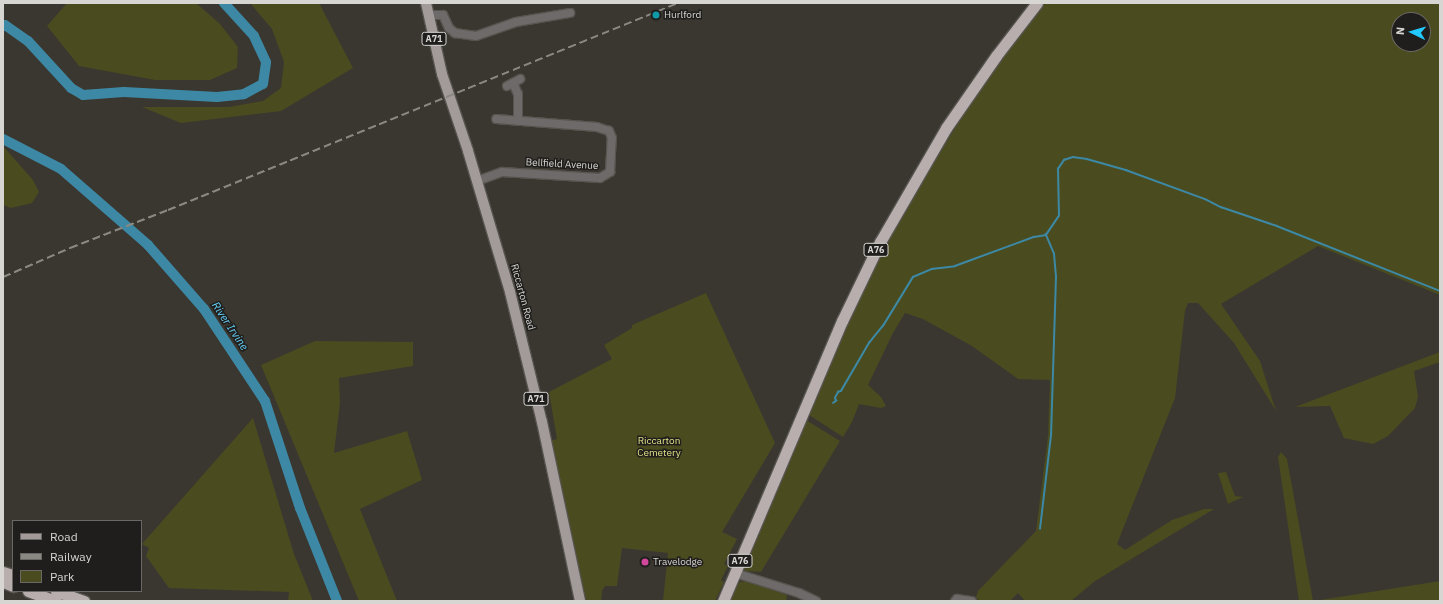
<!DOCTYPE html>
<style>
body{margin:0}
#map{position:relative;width:1443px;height:604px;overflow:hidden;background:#3a3731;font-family:"IBM Plex Sans",sans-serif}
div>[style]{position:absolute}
.green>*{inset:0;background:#4a4b1f}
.stream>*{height:1.5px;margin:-0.75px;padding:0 0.75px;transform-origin:0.75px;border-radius:0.75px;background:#3d89a5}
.river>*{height:10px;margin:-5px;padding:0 5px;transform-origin:5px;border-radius:5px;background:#3d89a5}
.roads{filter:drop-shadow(1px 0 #56544e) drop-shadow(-1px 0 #56544e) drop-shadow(0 1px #56544e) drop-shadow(0 -1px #56544e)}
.minor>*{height:8px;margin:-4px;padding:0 4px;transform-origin:4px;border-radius:4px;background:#6e6a69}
.major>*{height:10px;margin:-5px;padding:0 5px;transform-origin:5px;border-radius:5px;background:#a39b9a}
.highway>*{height:11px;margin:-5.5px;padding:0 5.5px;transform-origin:5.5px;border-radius:5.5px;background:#b7aead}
.rail>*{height:1.5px;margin-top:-0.75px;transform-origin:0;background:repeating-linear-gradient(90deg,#8a8883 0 8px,transparent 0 12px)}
.dots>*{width:11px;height:11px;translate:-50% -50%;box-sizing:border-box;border:2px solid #201e1c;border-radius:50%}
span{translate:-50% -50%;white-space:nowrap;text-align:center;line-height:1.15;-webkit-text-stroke:3px #201e1c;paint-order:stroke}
.shield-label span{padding:1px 3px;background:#201e1c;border:1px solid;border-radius:3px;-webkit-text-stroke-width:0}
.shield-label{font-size:9px;color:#d7d6d2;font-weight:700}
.poi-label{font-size:10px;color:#d7d6d2}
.left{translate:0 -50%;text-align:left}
.street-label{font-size:10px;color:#d7d6d2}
.park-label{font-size:10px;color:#dee185}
.water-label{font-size:11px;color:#62d0f8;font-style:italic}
.frame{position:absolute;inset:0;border:4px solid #d7d6d2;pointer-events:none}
.legend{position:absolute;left:12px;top:520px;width:130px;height:72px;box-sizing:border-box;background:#201e1c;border:1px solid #696865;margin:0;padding:5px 7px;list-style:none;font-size:12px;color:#d7d6d2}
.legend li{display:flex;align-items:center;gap:8px;height:20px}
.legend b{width:20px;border:1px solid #696865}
.north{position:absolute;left:1391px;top:12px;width:40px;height:40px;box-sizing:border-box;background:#201e1c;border:1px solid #696865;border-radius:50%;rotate:275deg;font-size:11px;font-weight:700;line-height:16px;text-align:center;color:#d7d6d2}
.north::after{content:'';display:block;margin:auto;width:14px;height:18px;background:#22c9fe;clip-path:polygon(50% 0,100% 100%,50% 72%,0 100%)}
</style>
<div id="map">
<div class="green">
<div style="clip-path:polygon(67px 3px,196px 3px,220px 24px,238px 47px,237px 68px,210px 80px,155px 80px,79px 66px,47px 26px)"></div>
<div style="clip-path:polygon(250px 3px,319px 3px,353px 68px,281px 111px,181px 123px,142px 107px,229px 107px,263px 101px,281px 88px,284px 62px,272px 29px)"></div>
<div style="clip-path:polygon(evenodd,1046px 3px,1440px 3px,1440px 295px,1318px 246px,1221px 304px,1260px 361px,1276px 411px,1234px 343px,1198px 303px,1188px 303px,1185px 311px,1175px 398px,1117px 544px,1125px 550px,1172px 520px,1204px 509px,1214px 509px,1095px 581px,1071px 601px,1025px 601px,1018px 593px,1010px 601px,979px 601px,976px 597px,978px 591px,1036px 531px,1048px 436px,1050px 380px,1018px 379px,972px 346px,923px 319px,905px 313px,893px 333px,868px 385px,881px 397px,886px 406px,881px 408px,859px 404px,852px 422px,843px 437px,809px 415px,852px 313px,897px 223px,970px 104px,1024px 27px,1046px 3px,1399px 20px,1423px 20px,1423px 44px,1399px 44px,1399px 20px)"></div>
<div style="clip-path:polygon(3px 146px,33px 180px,39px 192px,32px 203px,11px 208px,3px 205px)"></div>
<div style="clip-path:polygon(706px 293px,775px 443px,722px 532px,737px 539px,724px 564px,728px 566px,721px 580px,724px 582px,715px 601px,663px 601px,668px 553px,622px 548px,617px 586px,605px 586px,602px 591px,601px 601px,587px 601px,576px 561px,550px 441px,557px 439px,549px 392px,612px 359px,604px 345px,632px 328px,632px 325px)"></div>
<div style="clip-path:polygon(315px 341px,413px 342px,413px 366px,339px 378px,340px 403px,334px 453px,407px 431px,422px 480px,360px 509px,397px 601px,359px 601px,261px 365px)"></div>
<div style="clip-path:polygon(1440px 352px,1440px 362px,1414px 371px,1418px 397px,1415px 408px,1388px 436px,1373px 444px,1344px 438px,1330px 406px,1295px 407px)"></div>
<div style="clip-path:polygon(253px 418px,294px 554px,313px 601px,288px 601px,289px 592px,169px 588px,146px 556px,149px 548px,142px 544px)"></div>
<div style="clip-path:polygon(806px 420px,840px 441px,761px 572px,746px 571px,742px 568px,743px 562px)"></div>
<div style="clip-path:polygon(1281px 452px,1287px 459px,1313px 601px,1299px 601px,1278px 457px)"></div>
<div style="clip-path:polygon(1226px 472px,1235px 496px,1243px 497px,1228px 504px,1218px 473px)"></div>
<div style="clip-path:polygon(750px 581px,787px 595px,786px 601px,728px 601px,734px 589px,740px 582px)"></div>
<div style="clip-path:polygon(1440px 581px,1440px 601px,1314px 601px)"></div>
</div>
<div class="stream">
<div style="left:833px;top:403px;width:4px;rotate:-34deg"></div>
<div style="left:836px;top:401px;width:3px;rotate:-108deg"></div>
<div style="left:835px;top:398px;width:7px;rotate:-63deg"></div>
<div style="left:838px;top:392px;width:3px;rotate:-18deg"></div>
<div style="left:841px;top:391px;width:56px;rotate:-59.7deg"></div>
<div style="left:869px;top:343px;width:22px;rotate:-51deg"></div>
<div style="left:883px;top:326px;width:57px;rotate:-58.5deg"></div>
<div style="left:913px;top:277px;width:21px;rotate:-23deg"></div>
<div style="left:932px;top:269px;width:23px;rotate:-7deg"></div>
<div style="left:955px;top:266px;width:84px;rotate:-20.2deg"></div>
<div style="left:1034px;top:237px;width:12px;rotate:-9deg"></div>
<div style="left:1040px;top:529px;width:94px;rotate:-83.3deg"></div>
<div style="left:1051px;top:436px;width:159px;rotate:-88.2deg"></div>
<div style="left:1056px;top:277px;width:23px;rotate:-95deg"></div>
<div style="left:1054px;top:254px;width:21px;rotate:-113deg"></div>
<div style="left:1046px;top:235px;width:23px;rotate:-56deg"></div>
<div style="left:1059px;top:216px;width:47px;rotate:-91.2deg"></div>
<div style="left:1058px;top:169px;width:11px;rotate:-56deg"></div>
<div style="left:1064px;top:160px;width:9px;rotate:-18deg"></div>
<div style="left:1073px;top:157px;width:14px;rotate:8deg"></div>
<div style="left:1087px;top:159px;width:41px;rotate:15.8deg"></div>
<div style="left:1126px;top:170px;width:84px;rotate:20.2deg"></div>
<div style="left:1205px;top:199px;width:18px;rotate:27deg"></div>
<div style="left:1221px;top:207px;width:59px;rotate:18.7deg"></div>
<div style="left:1277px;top:226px;width:175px;rotate:21.7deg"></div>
</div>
<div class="river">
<div style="left:3px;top:26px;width:2px;rotate:-27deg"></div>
<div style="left:5px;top:25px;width:28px;rotate:35deg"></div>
<div style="left:28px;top:41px;width:64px;rotate:47.5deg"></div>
<div style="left:71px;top:88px;width:14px;rotate:30deg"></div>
<div style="left:83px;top:95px;width:41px;rotate:-4.2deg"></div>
<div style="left:124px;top:92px;width:93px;rotate:3.1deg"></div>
<div style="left:217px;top:97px;width:27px;rotate:-6deg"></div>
<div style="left:244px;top:94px;width:21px;rotate:-28deg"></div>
<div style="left:263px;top:84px;width:22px;rotate:-82deg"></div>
<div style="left:266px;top:62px;width:29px;rotate:-115deg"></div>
<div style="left:254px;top:36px;width:45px;rotate:-132.3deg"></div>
<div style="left:3px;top:139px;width:65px;rotate:27.3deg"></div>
<div style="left:61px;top:169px;width:116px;rotate:41.1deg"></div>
<div style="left:148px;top:245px;width:85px;rotate:48.8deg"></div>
<div style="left:204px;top:309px;width:110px;rotate:56.5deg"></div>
<div style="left:265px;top:401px;width:113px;rotate:71.9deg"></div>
<div style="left:300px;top:508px;width:100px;rotate:68.3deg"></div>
</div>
<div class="roads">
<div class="minor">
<div style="left:429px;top:15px;width:14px"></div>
<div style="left:443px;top:15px;width:14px;rotate:65deg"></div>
<div style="left:449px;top:28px;width:8px;rotate:40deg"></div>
<div style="left:455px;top:33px;width:21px;rotate:8deg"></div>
<div style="left:476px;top:36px;width:42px;rotate:-19.3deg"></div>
<div style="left:516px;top:22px;width:55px;rotate:-9.5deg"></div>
<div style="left:513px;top:83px;width:12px;rotate:66deg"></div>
<div style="left:518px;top:94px;width:27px;rotate:90deg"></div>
<div style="left:507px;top:86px;width:15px;rotate:-28deg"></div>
<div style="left:477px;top:181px;width:27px;rotate:-20deg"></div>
<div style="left:502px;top:172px;width:98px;rotate:3.5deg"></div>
<div style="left:600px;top:178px;width:12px;rotate:-31deg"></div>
<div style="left:610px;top:172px;width:34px;rotate:-87deg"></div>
<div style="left:612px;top:138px;width:8px;rotate:-113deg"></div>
<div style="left:609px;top:131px;width:13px;rotate:-162deg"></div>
<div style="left:597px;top:127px;width:101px;rotate:-175.5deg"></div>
<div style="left:735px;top:573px;width:67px;rotate:17.4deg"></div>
<div style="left:799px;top:593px;width:19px;rotate:25deg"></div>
<div style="left:955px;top:601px;width:3px;rotate:-45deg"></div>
<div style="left:957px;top:599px;width:15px;rotate:8deg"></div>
</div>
<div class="major">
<div style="left:426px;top:3px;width:73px;rotate:77.3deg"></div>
<div style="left:442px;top:74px;width:81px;rotate:71.3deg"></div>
<div style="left:468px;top:151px;width:147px;rotate:73.4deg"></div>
<div style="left:510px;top:292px;width:134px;rotate:76.2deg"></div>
<div style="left:542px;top:422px;width:183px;rotate:78deg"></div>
</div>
<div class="highway">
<div style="left:3px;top:572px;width:10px;rotate:17deg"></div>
<div style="left:3px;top:582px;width:11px;rotate:22deg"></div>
<div style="left:28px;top:591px;width:30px;rotate:20deg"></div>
<div style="left:56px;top:591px;width:30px;rotate:20deg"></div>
<div style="left:723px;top:601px;width:304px;rotate:-67deg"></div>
<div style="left:842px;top:321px;width:88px;rotate:-64.3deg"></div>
<div style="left:880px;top:242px;width:132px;rotate:-59.9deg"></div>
<div style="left:946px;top:128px;width:88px;rotate:-55.2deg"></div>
<div style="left:996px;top:56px;width:67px;rotate:-52.3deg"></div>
</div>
</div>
<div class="rail">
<div style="left:3px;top:277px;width:73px;rotate:-23.4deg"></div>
<div style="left:70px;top:248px;width:105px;rotate:-21.2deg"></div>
<div style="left:168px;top:210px;width:550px;rotate:-22.09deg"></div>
</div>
<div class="dots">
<div style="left:656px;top:15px;background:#0f9aa8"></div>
<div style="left:645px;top:562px;background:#d1479c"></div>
</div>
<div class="shield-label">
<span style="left:434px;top:39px">A71</span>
<span style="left:876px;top:250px">A76</span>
<span style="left:536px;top:399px">A71</span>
<span style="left:740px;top:561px">A76</span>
</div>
<div class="poi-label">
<span class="left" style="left:664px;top:15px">Hurlford</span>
<span class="left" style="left:653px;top:562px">Travelodge</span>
</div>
<div class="street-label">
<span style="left:562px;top:164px;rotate:3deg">Bellfield Avenue</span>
<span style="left:523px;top:297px;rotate:75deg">Riccarton Road</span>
</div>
<div class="park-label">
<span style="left:659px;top:446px">Riccarton<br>Cemetery</span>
</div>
<div class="water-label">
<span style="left:230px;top:326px;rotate:56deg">River Irvine</span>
</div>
<div class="frame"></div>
<ul class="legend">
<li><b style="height:5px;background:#a39b9a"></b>Road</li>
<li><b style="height:5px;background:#8a8883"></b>Railway</li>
<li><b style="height:11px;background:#4a4b1f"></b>Park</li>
</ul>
<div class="north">N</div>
</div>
